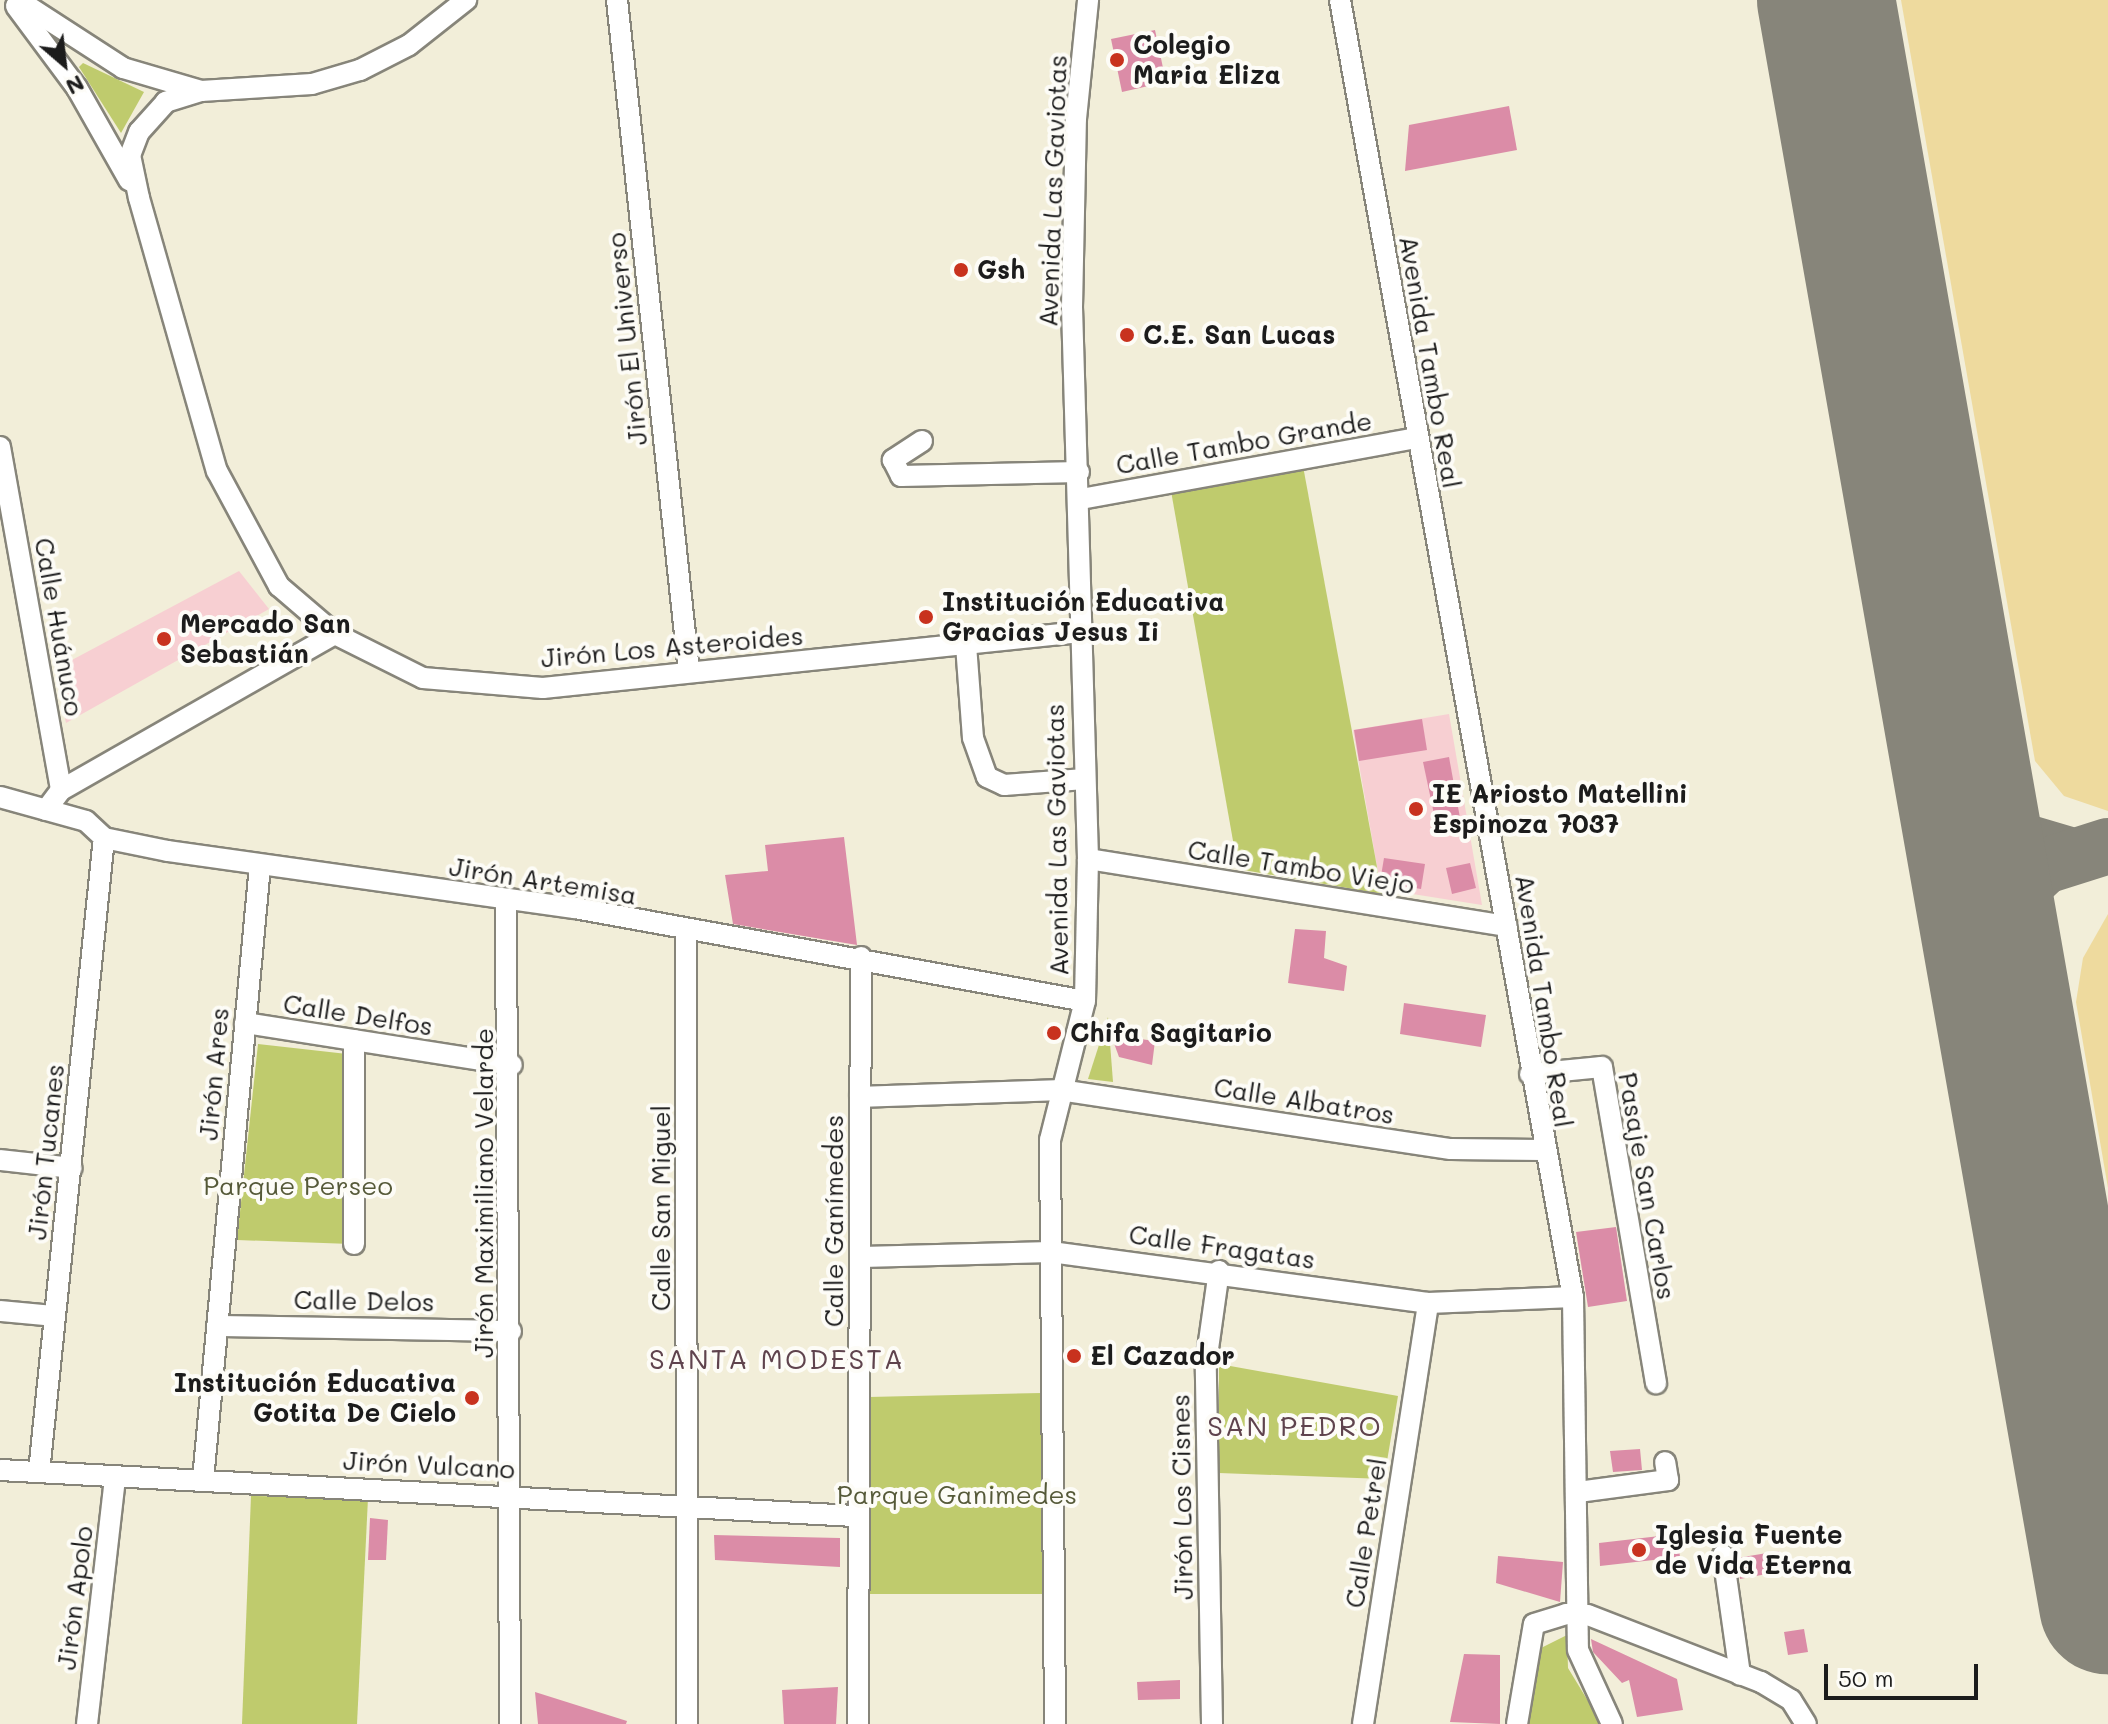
<!DOCTYPE html>
<meta charset="utf-8">
<style>
body{margin:0}
#map{position:relative;width:2108px;height:1724px;overflow:hidden;background:#f2eed9;font-family:Mali,sans-serif}
div>[style]{position:absolute}
.built>*{inset:0;background:#f7cfd2}
.green>*{inset:0;background:#bfcb6d}
.sand>*{inset:0;background:#eeda9e}
.taxiway>*{height:56px;margin:-28px;padding:0 28px;transform-origin:28px;border-radius:28px;background:#87857a}
.runway>*{height:138px;margin:-69px;padding:0 69px;transform-origin:69px;border-radius:69px;background:#87857a}
.building>*{inset:0;background:#db8ca7}
.roads{filter:drop-shadow(2px 0 #87857a) drop-shadow(-2px 0 #87857a) drop-shadow(0 2px #87857a) drop-shadow(0 -2px #87857a)}
.minor>*{height:20px;margin:-10px;padding:0 10px;transform-origin:10px;border-radius:10px;background:#fff}
.dots>*{width:22px;height:22px;translate:-50% -50%;box-sizing:border-box;border:4px solid #fdfcf7;border-radius:50%}
span{translate:-50% -50%;white-space:nowrap;text-align:center;line-height:1.15;-webkit-text-stroke:8px #fdfcf7;paint-order:stroke}
.poi-label{font-size:26px;color:#1c1c1c;font-weight:700}
.left{translate:0 -50%;text-align:left}
.right{translate:-100% -50%;text-align:right}
.street-label{font-size:26px;color:#1c1c1c}
.park-label{font-size:26px;color:#555938}
.neighbourhood-label{font-size:28px;color:#5f434d;letter-spacing:2px}
.north{position:absolute;left:24px;top:24px;width:80px;height:80px;-webkit-text-stroke:6px #fdfcf7;paint-order:stroke;rotate:152deg;font-size:22px;font-weight:700;line-height:32px;text-align:center;color:#1c1c1c}
.north::after{content:'';display:block;margin:auto;width:28px;height:36px;background:#1c1c1c;clip-path:polygon(50% 0,100% 100%,50% 72%,0 100%)}
.scale{position:absolute;left:1824px;top:1664px;width:154px;height:36px;box-sizing:border-box;border:4px solid #1c1c1c;border-top:0;padding-left:10px;font-size:24px;line-height:28px;white-space:nowrap;color:#1c1c1c;-webkit-text-stroke:6px #fdfcf7;paint-order:stroke}
</style>
<div id="map">
<div class="built">
<div style="clip-path:polygon(239px 571px,269px 609px,66px 723px,55px 669px)"></div>
<div style="clip-path:polygon(1449px 714px,1482px 905px,1381px 889px,1353px 730px)"></div>
</div>
<div class="green">
<div style="clip-path:polygon(83px 63px,144px 92px,121px 133px,79px 67px)"></div>
<div style="clip-path:polygon(1303px 466px,1382px 894px,1238px 869px,1171px 491px)"></div>
<div style="clip-path:polygon(1108px 1017px,1113px 1082px,1088px 1079px)"></div>
<div style="clip-path:polygon(258px 1044px,356px 1055px,351px 1244px,237px 1240px)"></div>
<div style="clip-path:polygon(1219px 1364px,1398px 1396px,1384px 1479px,1219px 1473px)"></div>
<div style="clip-path:polygon(1042px 1393px,1047px 1594px,869px 1594px,869px 1397px)"></div>
<div style="clip-path:polygon(251px 1496px,368px 1498px,357px 1724px,242px 1724px)"></div>
<div style="clip-path:polygon(1567px 1635px,1568px 1668px,1602px 1724px,1528px 1724px,1537px 1650px)"></div>
</div>
<div class="sand">
<div style="clip-path:polygon(1901px 0,2108px 0,2108px 811px,2064px 796px,2035px 761px)"></div>
<div style="clip-path:polygon(2108px 914px,2108px 1188px,2076px 1002px,2083px 958px)"></div>
</div>
<div class="taxiway">
<div style="left:1965px;top:778px;width:73px;rotate:53.9deg"></div>
<div style="left:2008px;top:837px;width:60px;rotate:16.3deg"></div>
<div style="left:1992px;top:934px;width:42px;rotate:-61.6deg"></div>
<div style="left:2012px;top:897px;width:45px;rotate:-43.2deg"></div>
<div style="left:2045px;top:866px;width:66px;rotate:-17.6deg"></div>
</div>
<div class="runway">
<div style="left:1826px;top:0;width:1630px;rotate:80.03deg"></div>
</div>
<div class="building">
<div style="clip-path:polygon(1155px 30px,1166px 82px,1122px 92px,1111px 39px)"></div>
<div style="clip-path:polygon(1509px 106px,1517px 150px,1405px 171px,1409px 125px)"></div>
<div style="clip-path:polygon(1422px 719px,1427px 750px,1359px 761px,1354px 730px)"></div>
<div style="clip-path:polygon(1449px 757px,1462px 829px,1438px 833px,1423px 762px)"></div>
<div style="clip-path:polygon(844px 837px,857px 945px,733px 924px,725px 875px,768px 871px,765px 845px)"></div>
<div style="clip-path:polygon(1384px 858px,1425px 864px,1421px 889px,1380px 882px)"></div>
<div style="clip-path:polygon(1470px 863px,1476px 888px,1452px 894px,1446px 868px)"></div>
<div style="clip-path:polygon(1295px 929px,1326px 931px,1324px 958px,1347px 966px,1344px 991px,1288px 983px)"></div>
<div style="clip-path:polygon(1404px 1003px,1486px 1015px,1481px 1047px,1400px 1034px)"></div>
<div style="clip-path:polygon(1111px 1035px,1155px 1041px,1152px 1065px,1119px 1057px)"></div>
<div style="clip-path:polygon(1616px 1227px,1627px 1301px,1588px 1307px,1576px 1232px)"></div>
<div style="clip-path:polygon(1640px 1449px,1642px 1470px,1613px 1472px,1610px 1451px)"></div>
<div style="clip-path:polygon(370px 1518px,388px 1520px,386px 1560px,368px 1560px)"></div>
<div style="clip-path:polygon(1677px 1534px,1680px 1557px,1600px 1566px,1599px 1543px)"></div>
<div style="clip-path:polygon(714px 1535px,840px 1538px,840px 1567px,715px 1560px)"></div>
<div style="clip-path:polygon(1779px 1551px,1782px 1571px,1740px 1579px,1737px 1558px)"></div>
<div style="clip-path:polygon(1498px 1556px,1563px 1562px,1560px 1602px,1496px 1583px)"></div>
<div style="clip-path:polygon(1804px 1629px,1808px 1652px,1788px 1655px,1784px 1632px)"></div>
<div style="clip-path:polygon(1591px 1639px,1677px 1679px,1683px 1710px,1637px 1717px,1629px 1680px,1622px 1683px,1593px 1652px)"></div>
<div style="clip-path:polygon(1464px 1654px,1500px 1655px,1500px 1724px,1450px 1722px)"></div>
<div style="clip-path:polygon(1180px 1680px,1180px 1699px,1138px 1700px,1137px 1682px)"></div>
<div style="clip-path:polygon(838px 1687px,836px 1724px,784px 1724px,782px 1690px)"></div>
<div style="clip-path:polygon(535px 1692px,627px 1721px,626px 1724px,538px 1724px)"></div>
</div>
<div class="roads">
<div class="minor">
<div style="left:18px;top:0;width:125px;rotate:32.9deg"></div>
<div style="left:123px;top:68px;width:81px;rotate:16.4deg"></div>
<div style="left:201px;top:91px;width:111px;rotate:-3.6deg"></div>
<div style="left:312px;top:84px;width:50px;rotate:-16.3deg"></div>
<div style="left:360px;top:70px;width:55px;rotate:-27deg"></div>
<div style="left:409px;top:45px;width:73px;rotate:-38.3deg"></div>
<div style="left:617px;top:0;width:676px;rotate:83.88deg"></div>
<div style="left:1340px;top:0;width:1318px;rotate:79.82deg"></div>
<div style="left:1573px;top:1297px;width:353px;rotate:89.2deg"></div>
<div style="left:1578px;top:1650px;width:81px;rotate:65.3deg"></div>
<div style="left:16px;top:6px;width:102px;rotate:53.4deg"></div>
<div style="left:77px;top:88px;width:106px;rotate:60.5deg"></div>
<div style="left:201px;top:91px;width:37px;rotate:163deg"></div>
<div style="left:166px;top:102px;width:40px;rotate:132deg"></div>
<div style="left:139px;top:132px;width:25px;rotate:111deg"></div>
<div style="left:130px;top:155px;width:44px;rotate:78.2deg"></div>
<div style="left:139px;top:198px;width:284px;rotate:74.1deg"></div>
<div style="left:217px;top:471px;width:131px;rotate:61.7deg"></div>
<div style="left:279px;top:586px;width:74px;rotate:40.6deg"></div>
<div style="left:335px;top:634px;width:98px;rotate:26.6deg"></div>
<div style="left:423px;top:678px;width:120px;rotate:4.8deg"></div>
<div style="left:543px;top:688px;width:540px;rotate:-5.95deg"></div>
<div style="left:922px;top:441px;width:35px;rotate:147deg"></div>
<div style="left:893px;top:460px;width:18px;rotate:63deg"></div>
<div style="left:901px;top:476px;width:178px;rotate:-1.3deg"></div>
<div style="left:0;top:447px;width:348px;rotate:79.9deg"></div>
<div style="left:61px;top:790px;width:25px;rotate:127deg"></div>
<div style="left:1081px;top:499px;width:341px;rotate:-10.3deg"></div>
<div style="left:966px;top:645px;width:93px;rotate:85.7deg"></div>
<div style="left:973px;top:738px;width:41px;rotate:70.3deg"></div>
<div style="left:987px;top:777px;width:19px;rotate:25deg"></div>
<div style="left:1004px;top:785px;width:81px;rotate:-4.2deg"></div>
<div style="left:61px;top:790px;width:315px;rotate:-29.7deg"></div>
<div style="left:0;top:797px;width:89px;rotate:15.6deg"></div>
<div style="left:86px;top:821px;width:25px;rotate:43deg"></div>
<div style="left:104px;top:838px;width:65px;rotate:11.5deg"></div>
<div style="left:168px;top:851px;width:411px;rotate:8deg"></div>
<div style="left:575px;top:908px;width:518px;rotate:10.33deg"></div>
<div style="left:1088px;top:859px;width:424px;rotate:9.1deg"></div>
<div style="left:506px;top:902px;width:822px;rotate:89.72deg"></div>
<div style="left:686px;top:932px;width:792px;rotate:89.93deg"></div>
<div style="left:245px;top:1023px;width:270px;rotate:8.9deg"></div>
<div style="left:1530px;top:1074px;width:72px;rotate:-5.6deg"></div>
<div style="left:1602px;top:1067px;width:321px;rotate:80.3deg"></div>
<div style="left:860px;top:1097px;width:200px;rotate:-2deg"></div>
<div style="left:1060px;top:1090px;width:395px;rotate:8.6deg"></div>
<div style="left:1451px;top:1149px;width:90px;rotate:0.6deg"></div>
<div style="left:0;top:1160px;width:72px;rotate:6.3deg"></div>
<div style="left:354px;top:1244px;width:204px;rotate:-90deg"></div>
<div style="left:862px;top:1257px;width:189px;rotate:-1.5deg"></div>
<div style="left:1051px;top:1252px;width:380px;rotate:7.7deg"></div>
<div style="left:1428px;top:1303px;width:145px;rotate:-2.4deg"></div>
<div style="left:0;top:1311px;width:54px;rotate:5.3deg"></div>
<div style="left:217px;top:1326px;width:294px;rotate:1deg"></div>
<div style="left:0;top:1470px;width:855px;rotate:3.08deg"></div>
<div style="left:39px;top:1472px;width:637px;rotate:-84.15deg"></div>
<div style="left:203px;top:1480px;width:618px;rotate:-84.7deg"></div>
<div style="left:1578px;top:1492px;width:91px;rotate:-7.6deg"></div>
<div style="left:1668px;top:1480px;width:18px;rotate:-99deg"></div>
<div style="left:1723px;top:1555px;width:121px;rotate:81.9deg"></div>
<div style="left:87px;top:1724px;width:248px;rotate:-83.5deg"></div>
<div style="left:858px;top:1724px;width:767px;rotate:-89.78deg"></div>
<div style="left:1055px;top:1724px;width:584px;rotate:-90.49deg"></div>
<div style="left:1050px;top:1140px;width:143px;rotate:-75.9deg"></div>
<div style="left:1085px;top:1001px;width:142px;rotate:-88.8deg"></div>
<div style="left:1088px;top:859px;width:552px;rotate:-91.66deg"></div>
<div style="left:1072px;top:307px;width:188px;rotate:-88.8deg"></div>
<div style="left:1076px;top:119px;width:120px;rotate:-84.2deg"></div>
<div style="left:1212px;top:1724px;width:361px;rotate:-91deg"></div>
<div style="left:1206px;top:1363px;width:93px;rotate:-82deg"></div>
<div style="left:1363px;top:1724px;width:426px;rotate:-81.2deg"></div>
<div style="left:1517px;top:1724px;width:101px;rotate:-80.4deg"></div>
<div style="left:1534px;top:1624px;width:34px;rotate:-17deg"></div>
<div style="left:1566px;top:1614px;width:22px;rotate:3deg"></div>
<div style="left:1588px;top:1615px;width:186px;rotate:21.2deg"></div>
<div style="left:1761px;top:1682px;width:35px;rotate:31deg"></div>
<div style="left:1791px;top:1700px;width:28px;rotate:58deg"></div>
</div>
</div>
<div class="dots">
<div style="left:1117px;top:60px;background:#c8321e"></div>
<div style="left:961px;top:270px;background:#c8321e"></div>
<div style="left:1127px;top:335px;background:#c8321e"></div>
<div style="left:926px;top:617px;background:#c8321e"></div>
<div style="left:164px;top:639px;background:#c8321e"></div>
<div style="left:1416px;top:809px;background:#c8321e"></div>
<div style="left:1054px;top:1033px;background:#c8321e"></div>
<div style="left:1074px;top:1356px;background:#c8321e"></div>
<div style="left:472px;top:1398px;background:#c8321e"></div>
<div style="left:1639px;top:1550px;background:#c8321e"></div>
</div>
<div class="poi-label">
<span class="left" style="left:1133px;top:60px">Colegio<br>Maria Eliza</span>
<span class="left" style="left:977px;top:270px">Gsh</span>
<span class="left" style="left:1143px;top:335px">C.E. San Lucas</span>
<span class="left" style="left:942px;top:617px">Institución Educativa<br>Gracias Jesus Ii</span>
<span class="left" style="left:180px;top:639px">Mercado San<br>Sebastián</span>
<span class="left" style="left:1432px;top:809px">IE Ariosto Matellini<br>Espinoza 7037</span>
<span class="left" style="left:1070px;top:1033px">Chifa Sagitario</span>
<span class="left" style="left:1090px;top:1356px">El Cazador</span>
<span class="right" style="left:456px;top:1398px">Institución Educativa<br>Gotita De Cielo</span>
<span class="left" style="left:1655px;top:1550px">Iglesia Fuente<br>de Vida Eterna</span>
</div>
<div class="street-label">
<span style="left:1053px;top:191px;rotate:-88deg">Avenida Las Gaviotas</span>
<span style="left:627px;top:339px;rotate:-96deg">Jirón El Universo</span>
<span style="left:1430px;top:362px;rotate:80deg">Avenida Tambo Real</span>
<span style="left:1244px;top:443px;rotate:-10deg">Calle Tambo Grande</span>
<span style="left:59px;top:627px;rotate:80deg">Calle Huánuco</span>
<span style="left:672px;top:647px;rotate:-5deg">Jirón Los Asteroides</span>
<span style="left:1057px;top:840px;rotate:-91deg">Avenida Las Gaviotas</span>
<span style="left:1301px;top:867px;rotate:9deg">Calle Tambo Viejo</span>
<span style="left:543px;top:881px;rotate:9deg">Jirón Artemisa</span>
<span style="left:1544px;top:1001px;rotate:81deg">Avenida Tambo Real</span>
<span style="left:358px;top:1015px;rotate:9deg">Calle Delfos</span>
<span style="left:214px;top:1074px;rotate:-85deg">Jirón Ares</span>
<span style="left:1304px;top:1101px;rotate:9deg">Calle Albatros</span>
<span style="left:46px;top:1152px;rotate:-84deg">Jirón Tucanes</span>
<span style="left:1647px;top:1186px;rotate:80deg">Pasaje San Carlos</span>
<span style="left:484px;top:1193px;rotate:-90deg">Jirón Maximiliano Velarde</span>
<span style="left:661px;top:1208px;rotate:-90deg">Calle San Miguel</span>
<span style="left:834px;top:1221px;rotate:-90deg">Calle Ganímedes</span>
<span style="left:1222px;top:1247px;rotate:8deg">Calle Fragatas</span>
<span style="left:364px;top:1301px;rotate:1deg">Calle Delos</span>
<span style="left:429px;top:1465px;rotate:3deg">Jirón Vulcano</span>
<span style="left:1182px;top:1497px;rotate:-91deg">Jirón Los Cisnes</span>
<span style="left:1366px;top:1533px;rotate:-81deg">Calle Petrel</span>
<span style="left:75px;top:1598px;rotate:-83deg">Jirón Apolo</span>
</div>
<div class="park-label">
<span style="left:298px;top:1186px">Parque Perseo</span>
<span style="left:957px;top:1495px">Parque Ganimedes</span>
</div>
<div class="neighbourhood-label">
<span style="left:777px;top:1358px">SANTA MODESTA</span>
<span style="left:1295px;top:1425px">SAN PEDRO</span>
</div>
<div class="north">N</div>
<div class="scale">50 m</div>
</div>
